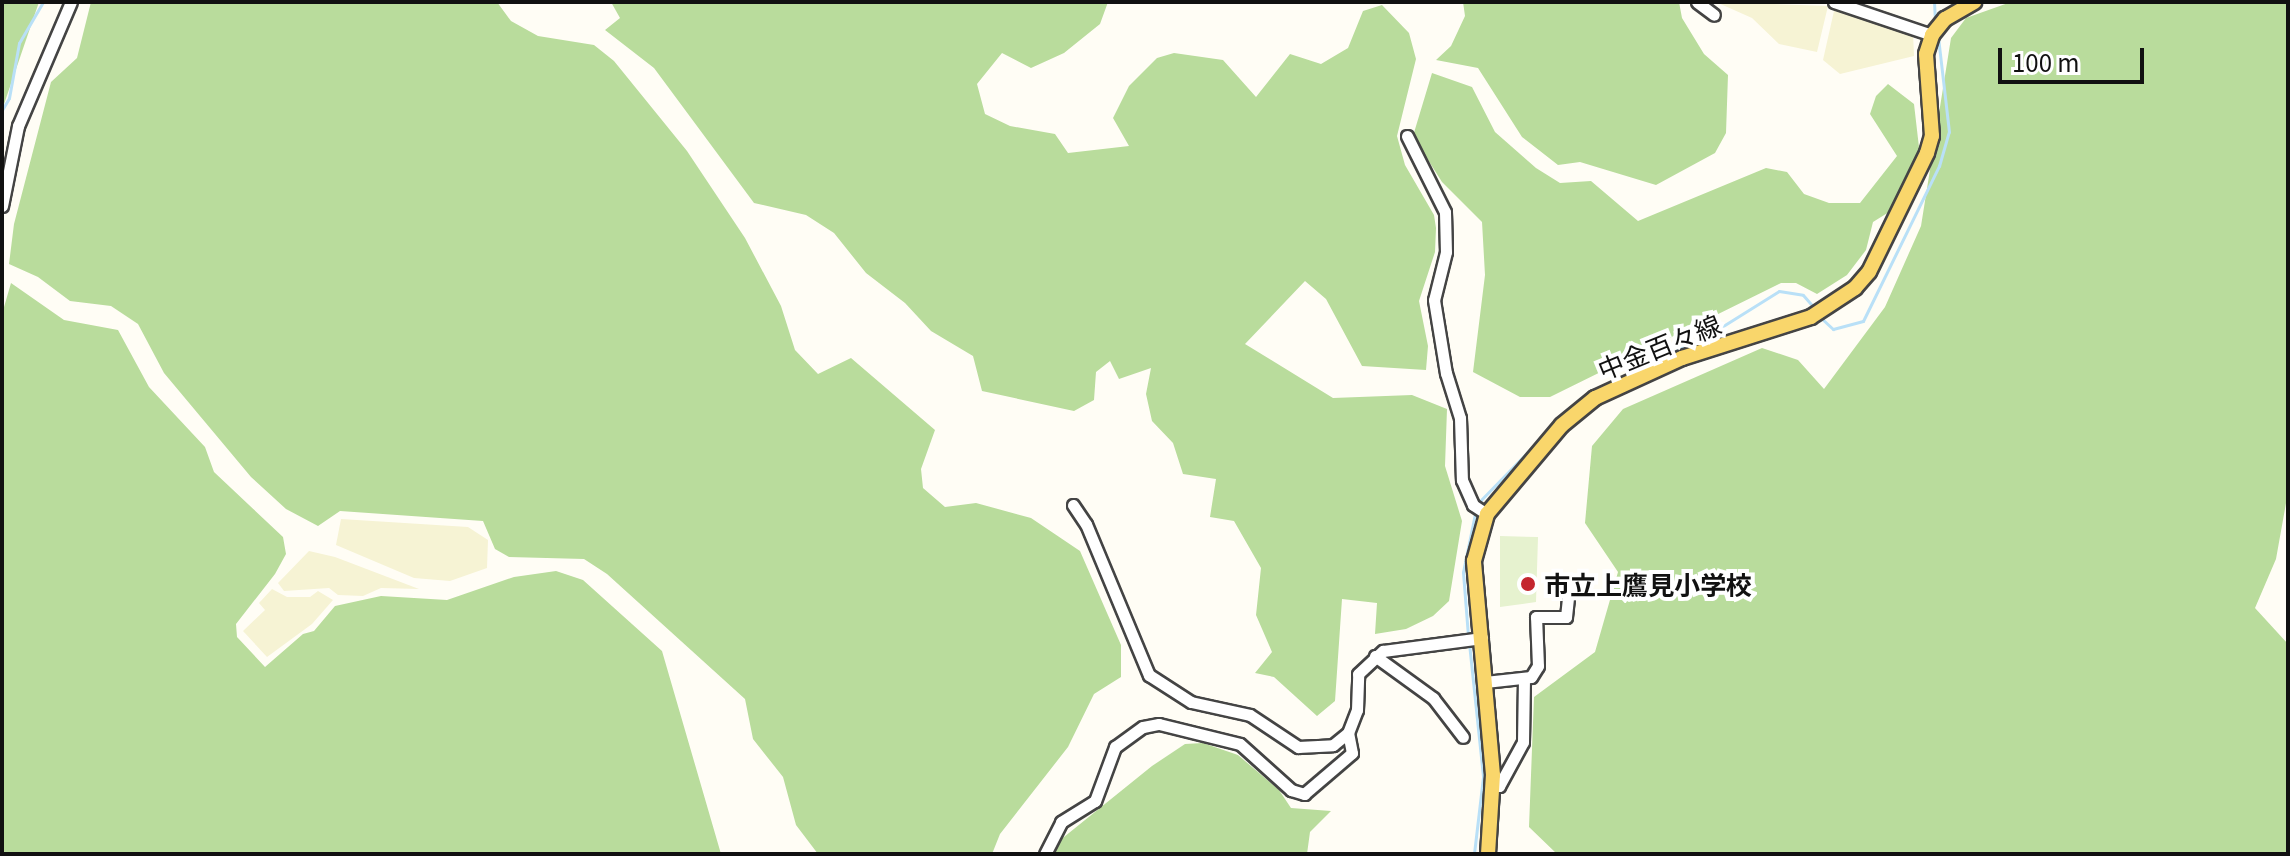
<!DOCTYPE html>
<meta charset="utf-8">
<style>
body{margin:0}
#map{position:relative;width:2290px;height:856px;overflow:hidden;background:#fffdf5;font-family:Georgia,"Noto Sans JP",serif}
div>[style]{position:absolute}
.farmland>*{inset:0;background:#f6f3d4}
.forest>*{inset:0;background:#b9dc9c}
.pitch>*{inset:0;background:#e6f2cf}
.stream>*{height:3px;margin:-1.5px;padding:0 1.5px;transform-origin:1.5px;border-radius:1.5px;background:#b9e0f7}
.roads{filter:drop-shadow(2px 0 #444) drop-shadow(-2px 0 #444) drop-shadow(0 2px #444) drop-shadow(0 -2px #444)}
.minor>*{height:11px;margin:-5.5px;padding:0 5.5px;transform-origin:5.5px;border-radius:5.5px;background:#fff}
.major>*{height:14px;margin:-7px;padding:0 7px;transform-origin:7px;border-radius:7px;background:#f9d66b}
.dots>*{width:22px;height:22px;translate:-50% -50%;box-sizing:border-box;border:4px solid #fff;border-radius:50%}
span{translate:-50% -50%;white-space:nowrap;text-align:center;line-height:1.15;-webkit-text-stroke:8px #fff;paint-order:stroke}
.street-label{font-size:26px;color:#111}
.poi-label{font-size:26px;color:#111;font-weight:700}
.left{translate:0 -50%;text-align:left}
.frame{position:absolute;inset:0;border:4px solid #111;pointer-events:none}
.scale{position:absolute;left:1998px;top:48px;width:146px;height:36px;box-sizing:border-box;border:4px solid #111;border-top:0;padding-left:10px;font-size:24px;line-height:28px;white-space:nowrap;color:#111;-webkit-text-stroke:6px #fff;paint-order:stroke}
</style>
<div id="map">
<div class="farmland">
<div style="clip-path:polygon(1716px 2px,1828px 6px,1817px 52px,1779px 44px,1752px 18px)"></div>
<div style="clip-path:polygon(1834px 11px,1913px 33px,1914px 56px,1840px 74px,1823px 60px)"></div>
<div style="clip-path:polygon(341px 519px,468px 527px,488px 540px,487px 568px,450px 581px,414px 578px,336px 545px)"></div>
<div style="clip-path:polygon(309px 551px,335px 557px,419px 589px,381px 588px,363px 596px,338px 595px,329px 588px,284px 591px,278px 583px)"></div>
<div style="clip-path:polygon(272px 589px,287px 597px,310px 597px,318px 591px,333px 600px,312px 624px,267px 657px,243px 631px,265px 610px,259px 603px)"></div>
</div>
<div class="forest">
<div style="clip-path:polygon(2px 2px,39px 2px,2px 110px)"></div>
<div style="clip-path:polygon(91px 2px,497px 2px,511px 21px,538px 36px,594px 45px,614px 61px,687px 151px,745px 238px,781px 306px,795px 350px,818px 374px,851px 358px,935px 430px,921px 469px,923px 488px,945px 507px,976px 503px,1031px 518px,1080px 551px,1121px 645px,1121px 677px,1094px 694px,1068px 747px,1000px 834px,992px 854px,818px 854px,796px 825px,783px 777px,753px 739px,745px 699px,607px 574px,584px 559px,509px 557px,495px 549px,483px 521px,340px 511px,318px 526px,286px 509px,251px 477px,164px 373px,138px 324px,111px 306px,70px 301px,38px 277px,9px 264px,14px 224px,51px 82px,77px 58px)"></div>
<div style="clip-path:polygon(611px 2px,1108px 2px,1100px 24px,1064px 53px,1031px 68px,1002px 53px,977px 84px,985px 114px,1010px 126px,1055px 134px,1068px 153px,1129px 146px,1113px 118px,1129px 86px,1157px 58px,1174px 53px,1223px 60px,1256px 97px,1290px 54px,1321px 64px,1348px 48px,1363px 11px,1382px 5px,1409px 33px,1416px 59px,1397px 136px,1405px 165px,1434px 215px,1436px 228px,1435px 252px,1419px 301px,1428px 346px,1426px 370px,1362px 366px,1326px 299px,1305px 281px,1245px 344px,1333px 398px,1412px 395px,1447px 409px,1445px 466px,1462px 521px,1449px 601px,1433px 616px,1406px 629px,1375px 634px,1377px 603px,1342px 599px,1335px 701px,1317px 716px,1274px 677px,1255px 673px,1272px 652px,1256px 615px,1261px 568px,1234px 521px,1210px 517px,1216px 479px,1183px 474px,1173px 443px,1152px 421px,1146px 394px,1151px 368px,1119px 379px,1110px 361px,1096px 372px,1094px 400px,1074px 411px,982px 391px,973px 356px,931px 331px,905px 303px,866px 273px,834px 233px,806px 215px,754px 203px,654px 68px,605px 30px,620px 18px)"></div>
<div style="clip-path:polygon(1463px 2px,1679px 2px,1682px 18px,1704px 54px,1728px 75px,1726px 133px,1715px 153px,1656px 185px,1580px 162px,1558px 165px,1522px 137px,1478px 68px,1436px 60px,1451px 46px,1465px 16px)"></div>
<div style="clip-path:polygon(2011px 2px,2288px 2px,2288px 492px,2276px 559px,2255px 608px,2288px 644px,2288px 854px,1557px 854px,1529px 827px,1534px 697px,1595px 652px,1618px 572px,1585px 523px,1592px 446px,1623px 409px,1762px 348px,1798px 360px,1824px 389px,1885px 307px,1921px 226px,1951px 38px,1966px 18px)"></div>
<div style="clip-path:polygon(1432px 73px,1472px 87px,1495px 132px,1536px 168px,1560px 183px,1591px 181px,1638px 221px,1766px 168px,1787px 172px,1804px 194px,1829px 203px,1860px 203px,1897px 156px,1870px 114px,1876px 96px,1888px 84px,1914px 104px,1920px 156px,1889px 212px,1873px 222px,1866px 250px,1847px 275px,1817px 294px,1796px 283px,1781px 283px,1550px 397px,1520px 397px,1473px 372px,1485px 275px,1482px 222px,1442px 182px,1413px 136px)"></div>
<div style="clip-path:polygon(11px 283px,64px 320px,118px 330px,149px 387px,205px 447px,214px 472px,283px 537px,286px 554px,275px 574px,236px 624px,237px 637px,265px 667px,303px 634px,314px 631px,335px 606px,381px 596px,447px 600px,514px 577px,556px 571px,583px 580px,662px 651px,721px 854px,2px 854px,2px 314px)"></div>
<div style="clip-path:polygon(1203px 743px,1238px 755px,1279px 790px,1291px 808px,1331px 811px,1310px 832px,1307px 854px,1052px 854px,1059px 841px,1152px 766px,1185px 744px)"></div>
</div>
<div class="pitch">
<div style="clip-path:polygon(1500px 536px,1538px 537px,1536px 602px,1500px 607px)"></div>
</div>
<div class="stream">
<div style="left:1934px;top:2px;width:20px;rotate:87deg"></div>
<div style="left:2px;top:110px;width:14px;rotate:-60deg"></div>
<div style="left:9px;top:98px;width:56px;rotate:-79.7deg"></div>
<div style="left:19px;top:43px;width:48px;rotate:-59.7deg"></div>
<div style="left:1820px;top:317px;width:18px;rotate:43deg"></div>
<div style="left:1833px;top:329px;width:31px;rotate:-15deg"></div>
<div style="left:1863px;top:321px;width:173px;rotate:-63.9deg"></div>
<div style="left:1939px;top:166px;width:35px;rotate:-74deg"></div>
<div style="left:1949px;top:132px;width:96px;rotate:-96.6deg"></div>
<div style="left:1612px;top:383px;width:115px;rotate:-26.8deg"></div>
<div style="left:1715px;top:331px;width:75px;rotate:-32deg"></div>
<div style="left:1779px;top:291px;width:24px;rotate:9deg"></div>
<div style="left:1803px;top:295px;width:20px;rotate:49deg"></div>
<div style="left:1468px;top:636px;width:64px;rotate:-94.5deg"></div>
<div style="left:1463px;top:572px;width:69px;rotate:-78.4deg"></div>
<div style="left:1477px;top:504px;width:106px;rotate:-45.8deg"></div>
<div style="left:1469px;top:643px;width:135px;rotate:84deg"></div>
<div style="left:1483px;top:777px;width:78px;rotate:96.7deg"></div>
</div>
<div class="roads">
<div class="minor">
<div style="left:1697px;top:2px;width:21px;rotate:37deg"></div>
<div style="left:1834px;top:2px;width:103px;rotate:18.6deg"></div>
<div style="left:1407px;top:136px;width:85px;rotate:63.4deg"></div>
<div style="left:1445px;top:212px;width:40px;rotate:88.6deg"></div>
<div style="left:1446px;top:252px;width:49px;rotate:104deg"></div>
<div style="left:1434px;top:300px;width:74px;rotate:80.7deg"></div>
<div style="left:1446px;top:373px;width:47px;rotate:72.7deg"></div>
<div style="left:1460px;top:418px;width:62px;rotate:88.2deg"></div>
<div style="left:1462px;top:480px;width:27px;rotate:66deg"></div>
<div style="left:1473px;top:505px;width:17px;rotate:33deg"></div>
<div style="left:2px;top:206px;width:82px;rotate:-78.7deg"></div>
<div style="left:18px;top:126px;width:135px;rotate:-66.9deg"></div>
<div style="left:1073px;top:505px;width:23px;rotate:56deg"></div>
<div style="left:1086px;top:524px;width:164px;rotate:67.4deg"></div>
<div style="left:1149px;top:675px;width:50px;rotate:32.7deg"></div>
<div style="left:1191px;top:702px;width:60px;rotate:12.4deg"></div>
<div style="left:1250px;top:715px;width:58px;rotate:33.7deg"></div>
<div style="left:1298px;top:747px;width:35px;rotate:-3deg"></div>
<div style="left:1333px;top:745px;width:19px;rotate:-39deg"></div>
<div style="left:1348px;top:733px;width:25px;rotate:-69deg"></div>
<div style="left:1357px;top:710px;width:36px;rotate:-88deg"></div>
<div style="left:1358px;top:674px;width:34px;rotate:-43deg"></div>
<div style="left:1383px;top:651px;width:100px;rotate:-7.5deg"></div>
<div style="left:1375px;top:656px;width:72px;rotate:35.9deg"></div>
<div style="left:1433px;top:698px;width:49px;rotate:52.4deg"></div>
<div style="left:1485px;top:682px;width:46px;rotate:-6.2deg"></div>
<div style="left:1531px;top:677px;width:13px;rotate:-58deg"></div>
<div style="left:1538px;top:666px;width:49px;rotate:-92.3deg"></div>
<div style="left:1536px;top:617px;width:30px"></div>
<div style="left:1566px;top:617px;width:31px;rotate:-84deg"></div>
<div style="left:1493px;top:786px;width:6px"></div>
<div style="left:1499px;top:786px;width:50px;rotate:-61.4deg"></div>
<div style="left:1523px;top:742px;width:64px;rotate:-89.1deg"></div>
<div style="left:1045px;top:854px;width:36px;rotate:-63deg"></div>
<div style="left:1061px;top:822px;width:40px;rotate:-32deg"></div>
<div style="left:1095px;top:801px;width:58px;rotate:-69.7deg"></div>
<div style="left:1115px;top:747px;width:34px;rotate:-36deg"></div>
<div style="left:1143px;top:727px;width:16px;rotate:-11deg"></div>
<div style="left:1159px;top:724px;width:83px;rotate:13.9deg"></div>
<div style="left:1240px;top:744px;width:69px;rotate:42deg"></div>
<div style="left:1291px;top:790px;width:14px;rotate:17deg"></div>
<div style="left:1304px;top:794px;width:63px;rotate:-40.5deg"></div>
<div style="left:1352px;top:753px;width:20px;rotate:-101deg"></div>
</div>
<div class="major">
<div style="left:1488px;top:854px;width:79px;rotate:-86.4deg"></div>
<div style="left:1493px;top:775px;width:215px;rotate:-95.1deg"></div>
<div style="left:1474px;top:561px;width:49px;rotate:-74.5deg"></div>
<div style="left:1487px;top:514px;width:116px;rotate:-49.9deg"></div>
<div style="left:1562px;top:425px;width:43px;rotate:-39.3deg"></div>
<div style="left:1595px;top:398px;width:96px;rotate:-24.7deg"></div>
<div style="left:1682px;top:358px;width:135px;rotate:-17.6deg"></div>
<div style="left:1811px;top:317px;width:53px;rotate:-33.4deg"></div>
<div style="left:1855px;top:288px;width:21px;rotate:-49deg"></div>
<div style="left:1869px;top:272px;width:132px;rotate:-64deg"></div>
<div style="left:1927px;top:153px;width:18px;rotate:-74deg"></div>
<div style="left:1932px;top:136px;width:82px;rotate:-94.2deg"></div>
<div style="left:1926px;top:54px;width:20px;rotate:-72deg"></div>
<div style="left:1932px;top:35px;width:21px;rotate:-51deg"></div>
<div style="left:1945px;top:19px;width:34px;rotate:-30deg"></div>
</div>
</div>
<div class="dots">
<div style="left:1528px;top:584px;background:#c4262e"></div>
</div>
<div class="street-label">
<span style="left:1659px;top:346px;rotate:-22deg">中金百々線</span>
</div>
<div class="poi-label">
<span class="left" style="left:1544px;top:584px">市立上鷹見小学校</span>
</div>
<div class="frame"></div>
<div class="scale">100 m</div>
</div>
